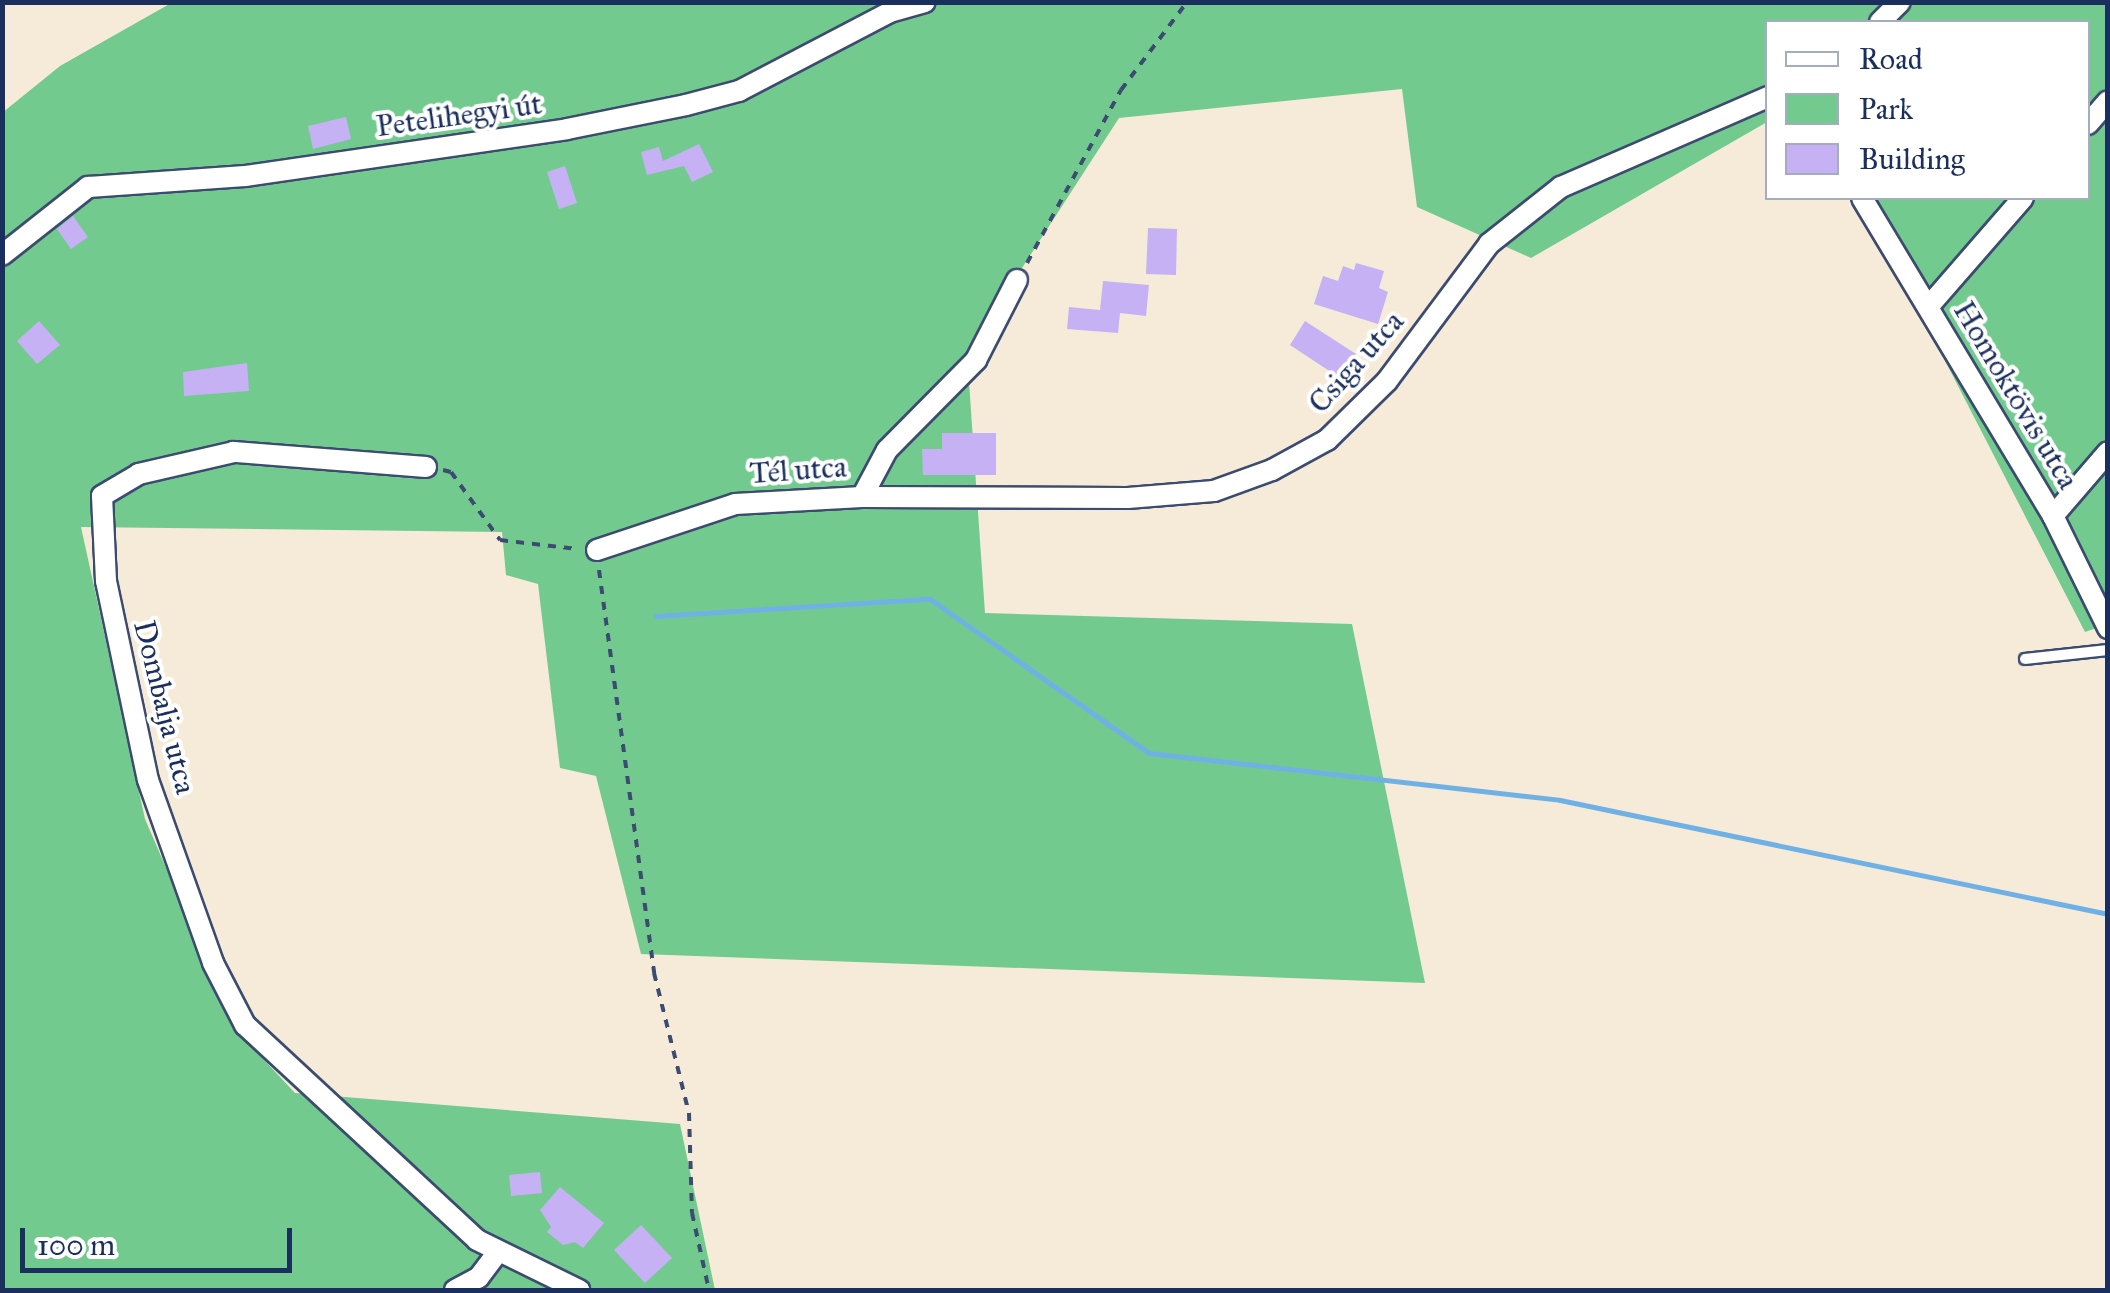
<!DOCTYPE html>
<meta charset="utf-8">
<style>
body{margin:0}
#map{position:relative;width:2110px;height:1293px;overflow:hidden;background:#f5ebd8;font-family:"IM FELL Great Primer",serif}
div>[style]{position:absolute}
.green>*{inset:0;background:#73ca8f}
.stream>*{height:5px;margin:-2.5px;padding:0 2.5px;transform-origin:2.5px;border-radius:2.5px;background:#6fb1e4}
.building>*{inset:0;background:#c6b1f5}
.path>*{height:4px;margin-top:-2px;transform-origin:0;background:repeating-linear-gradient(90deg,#3c4b70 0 8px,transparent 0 16px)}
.roads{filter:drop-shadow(2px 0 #3c4b70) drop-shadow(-2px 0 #3c4b70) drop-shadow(0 2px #3c4b70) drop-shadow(0 -2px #3c4b70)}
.service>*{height:10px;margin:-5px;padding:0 5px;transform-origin:5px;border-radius:5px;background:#fff}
.minor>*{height:20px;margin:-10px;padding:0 10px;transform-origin:10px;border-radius:10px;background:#fff}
span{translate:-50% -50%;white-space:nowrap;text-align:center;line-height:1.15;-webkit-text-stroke:8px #fff;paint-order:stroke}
.street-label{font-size:30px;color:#1b2f5e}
.frame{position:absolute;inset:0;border:5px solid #1b2f5e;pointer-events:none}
.legend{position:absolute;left:1765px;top:20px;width:325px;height:180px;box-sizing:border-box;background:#fff;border:2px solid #a4acbf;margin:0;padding:12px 18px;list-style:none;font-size:30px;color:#1b2f5e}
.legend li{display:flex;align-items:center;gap:20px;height:50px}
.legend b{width:50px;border:2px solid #a4acbf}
.scale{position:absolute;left:20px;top:1228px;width:272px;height:45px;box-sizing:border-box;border:5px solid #1b2f5e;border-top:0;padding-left:12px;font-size:30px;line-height:35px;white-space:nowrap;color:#1b2f5e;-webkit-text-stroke:8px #fff;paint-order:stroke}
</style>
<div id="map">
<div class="green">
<div style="clip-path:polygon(173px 2px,2107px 3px,2108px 624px,2085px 632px,1861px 198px,2088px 198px,2088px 22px,1768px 22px,1767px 122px,1531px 258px,1417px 207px,1402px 89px,1119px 118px,967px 353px,985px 613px,1352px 624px,1425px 983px,641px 954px,596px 776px,560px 768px,538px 584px,506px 575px,502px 532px,81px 527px,145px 819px,236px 1030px,295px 1093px,680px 1124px,715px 1290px,3px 1290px,2px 113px,60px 66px)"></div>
</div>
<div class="stream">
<div style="left:656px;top:616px;width:275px;rotate:-3.6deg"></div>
<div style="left:930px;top:599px;width:268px;rotate:35.1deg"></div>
<div style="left:1149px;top:753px;width:414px;rotate:6.5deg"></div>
<div style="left:1560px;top:800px;width:560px;rotate:11.75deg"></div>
</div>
<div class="building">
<div style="clip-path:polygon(346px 117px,351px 139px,313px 149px,308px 126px)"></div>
<div style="clip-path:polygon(699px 144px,713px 172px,692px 182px,684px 166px,647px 175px,641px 152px,659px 147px,663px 161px)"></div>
<div style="clip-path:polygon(565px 166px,577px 203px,559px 209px,547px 172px)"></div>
<div style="clip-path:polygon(73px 216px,88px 237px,71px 249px,57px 229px)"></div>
<div style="clip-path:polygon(1148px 228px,1177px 229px,1176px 275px,1146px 274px)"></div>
<div style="clip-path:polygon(1356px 263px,1384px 271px,1379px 288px,1388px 292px,1378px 324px,1314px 304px,1323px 276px,1338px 281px,1343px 266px,1354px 270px)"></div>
<div style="clip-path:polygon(1103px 281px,1149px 285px,1146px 316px,1120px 313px,1118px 333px,1067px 329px,1069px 307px,1100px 310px)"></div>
<div style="clip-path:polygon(39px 321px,60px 345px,37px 364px,17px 341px)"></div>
<div style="clip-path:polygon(1305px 321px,1356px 354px,1340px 378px,1290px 345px)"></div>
<div style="clip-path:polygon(247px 363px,249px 391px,184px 396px,183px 372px)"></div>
<div style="clip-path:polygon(942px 433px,996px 433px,996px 475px,923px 475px,922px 449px,942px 449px)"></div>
<div style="clip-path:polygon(540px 1172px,542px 1193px,511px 1196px,509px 1175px)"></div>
<div style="clip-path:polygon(560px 1187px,604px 1223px,583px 1248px,575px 1242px,563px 1245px,547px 1232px,551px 1227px,540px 1210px)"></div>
<div style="clip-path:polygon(641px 1225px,672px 1258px,645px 1283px,614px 1250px)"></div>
</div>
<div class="path">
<div style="left:1027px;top:263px;width:197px;rotate:-61.5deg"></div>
<div style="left:1121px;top:90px;width:110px;rotate:-53.1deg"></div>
<div style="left:443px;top:470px;width:8px;rotate:14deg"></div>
<div style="left:451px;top:472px;width:84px;rotate:54.2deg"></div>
<div style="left:500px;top:540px;width:78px;rotate:6.7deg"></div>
<div style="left:599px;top:570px;width:407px;rotate:82.2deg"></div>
<div style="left:654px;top:973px;width:144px;rotate:76deg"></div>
<div style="left:689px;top:1113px;width:100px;rotate:88.3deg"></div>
<div style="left:692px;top:1213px;width:79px;rotate:77.6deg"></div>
</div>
<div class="roads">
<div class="service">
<div style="left:2025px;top:659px;width:83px;rotate:-6.2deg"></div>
</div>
<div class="minor">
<div style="left:1880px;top:22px;width:28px;rotate:-45deg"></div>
<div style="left:2088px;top:124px;width:30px;rotate:-49deg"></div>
<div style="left:1862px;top:198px;width:371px;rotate:59deg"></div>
<div style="left:2053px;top:516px;width:125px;rotate:63.8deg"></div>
<div style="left:2px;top:255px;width:110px;rotate:-38.3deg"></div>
<div style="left:88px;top:187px;width:158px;rotate:-4deg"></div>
<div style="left:246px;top:176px;width:324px;rotate:-8.3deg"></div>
<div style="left:567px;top:129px;width:121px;rotate:-11.4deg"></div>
<div style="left:686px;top:105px;width:55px;rotate:-14.8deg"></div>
<div style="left:739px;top:91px;width:170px;rotate:-27.6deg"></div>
<div style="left:890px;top:12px;width:36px;rotate:-16deg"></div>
<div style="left:1929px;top:306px;width:143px;rotate:-49deg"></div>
<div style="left:426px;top:467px;width:193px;rotate:-175.5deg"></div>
<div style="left:234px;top:452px;width:98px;rotate:167deg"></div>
<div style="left:139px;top:474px;width:43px;rotate:149.3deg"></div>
<div style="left:102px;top:496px;width:85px;rotate:87.3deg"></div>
<div style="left:106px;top:581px;width:203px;rotate:78.1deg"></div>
<div style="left:148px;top:780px;width:194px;rotate:70.4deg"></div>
<div style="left:213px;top:963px;width:70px;rotate:62.7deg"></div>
<div style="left:245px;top:1025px;width:316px;rotate:42.8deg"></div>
<div style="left:477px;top:1240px;width:114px;rotate:26.1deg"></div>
<div style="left:862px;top:497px;width:53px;rotate:-62deg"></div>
<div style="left:887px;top:450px;width:127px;rotate:-45.3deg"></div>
<div style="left:976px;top:360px;width:90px;rotate:-62.9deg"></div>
<div style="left:2053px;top:516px;width:84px;rotate:-49.3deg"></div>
<div style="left:597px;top:550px;width:145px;rotate:-18.4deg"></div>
<div style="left:735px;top:504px;width:127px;rotate:-3.2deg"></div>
<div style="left:862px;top:497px;width:266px;rotate:0.2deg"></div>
<div style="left:1128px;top:498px;width:86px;rotate:-4.7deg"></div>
<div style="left:1214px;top:491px;width:62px;rotate:-19.9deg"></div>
<div style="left:1272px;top:470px;width:63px;rotate:-28.6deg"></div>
<div style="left:1327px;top:440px;width:84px;rotate:-44.5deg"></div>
<div style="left:1387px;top:381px;width:171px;rotate:-53.3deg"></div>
<div style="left:1489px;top:244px;width:92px;rotate:-38.4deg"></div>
<div style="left:1561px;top:187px;width:226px;rotate:-23.5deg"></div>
<div style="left:455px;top:1290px;width:27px;rotate:-28deg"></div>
<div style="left:479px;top:1277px;width:31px;rotate:-53deg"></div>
</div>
</div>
<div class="street-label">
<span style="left:459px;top:115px;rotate:-8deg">Petelihegyi út</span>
<span style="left:1356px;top:362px;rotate:-48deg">Csiga utca</span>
<span style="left:2016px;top:395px;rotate:59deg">Homoktövis utca</span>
<span style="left:798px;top:470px;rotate:-4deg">Tél utca</span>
<span style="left:165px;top:707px;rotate:76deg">Dombalja utca</span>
</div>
<div class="frame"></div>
<ul class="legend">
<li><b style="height:12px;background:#fff"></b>Road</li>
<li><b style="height:28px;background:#73ca8f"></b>Park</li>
<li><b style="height:28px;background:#c6b1f5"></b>Building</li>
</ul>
<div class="scale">100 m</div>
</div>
